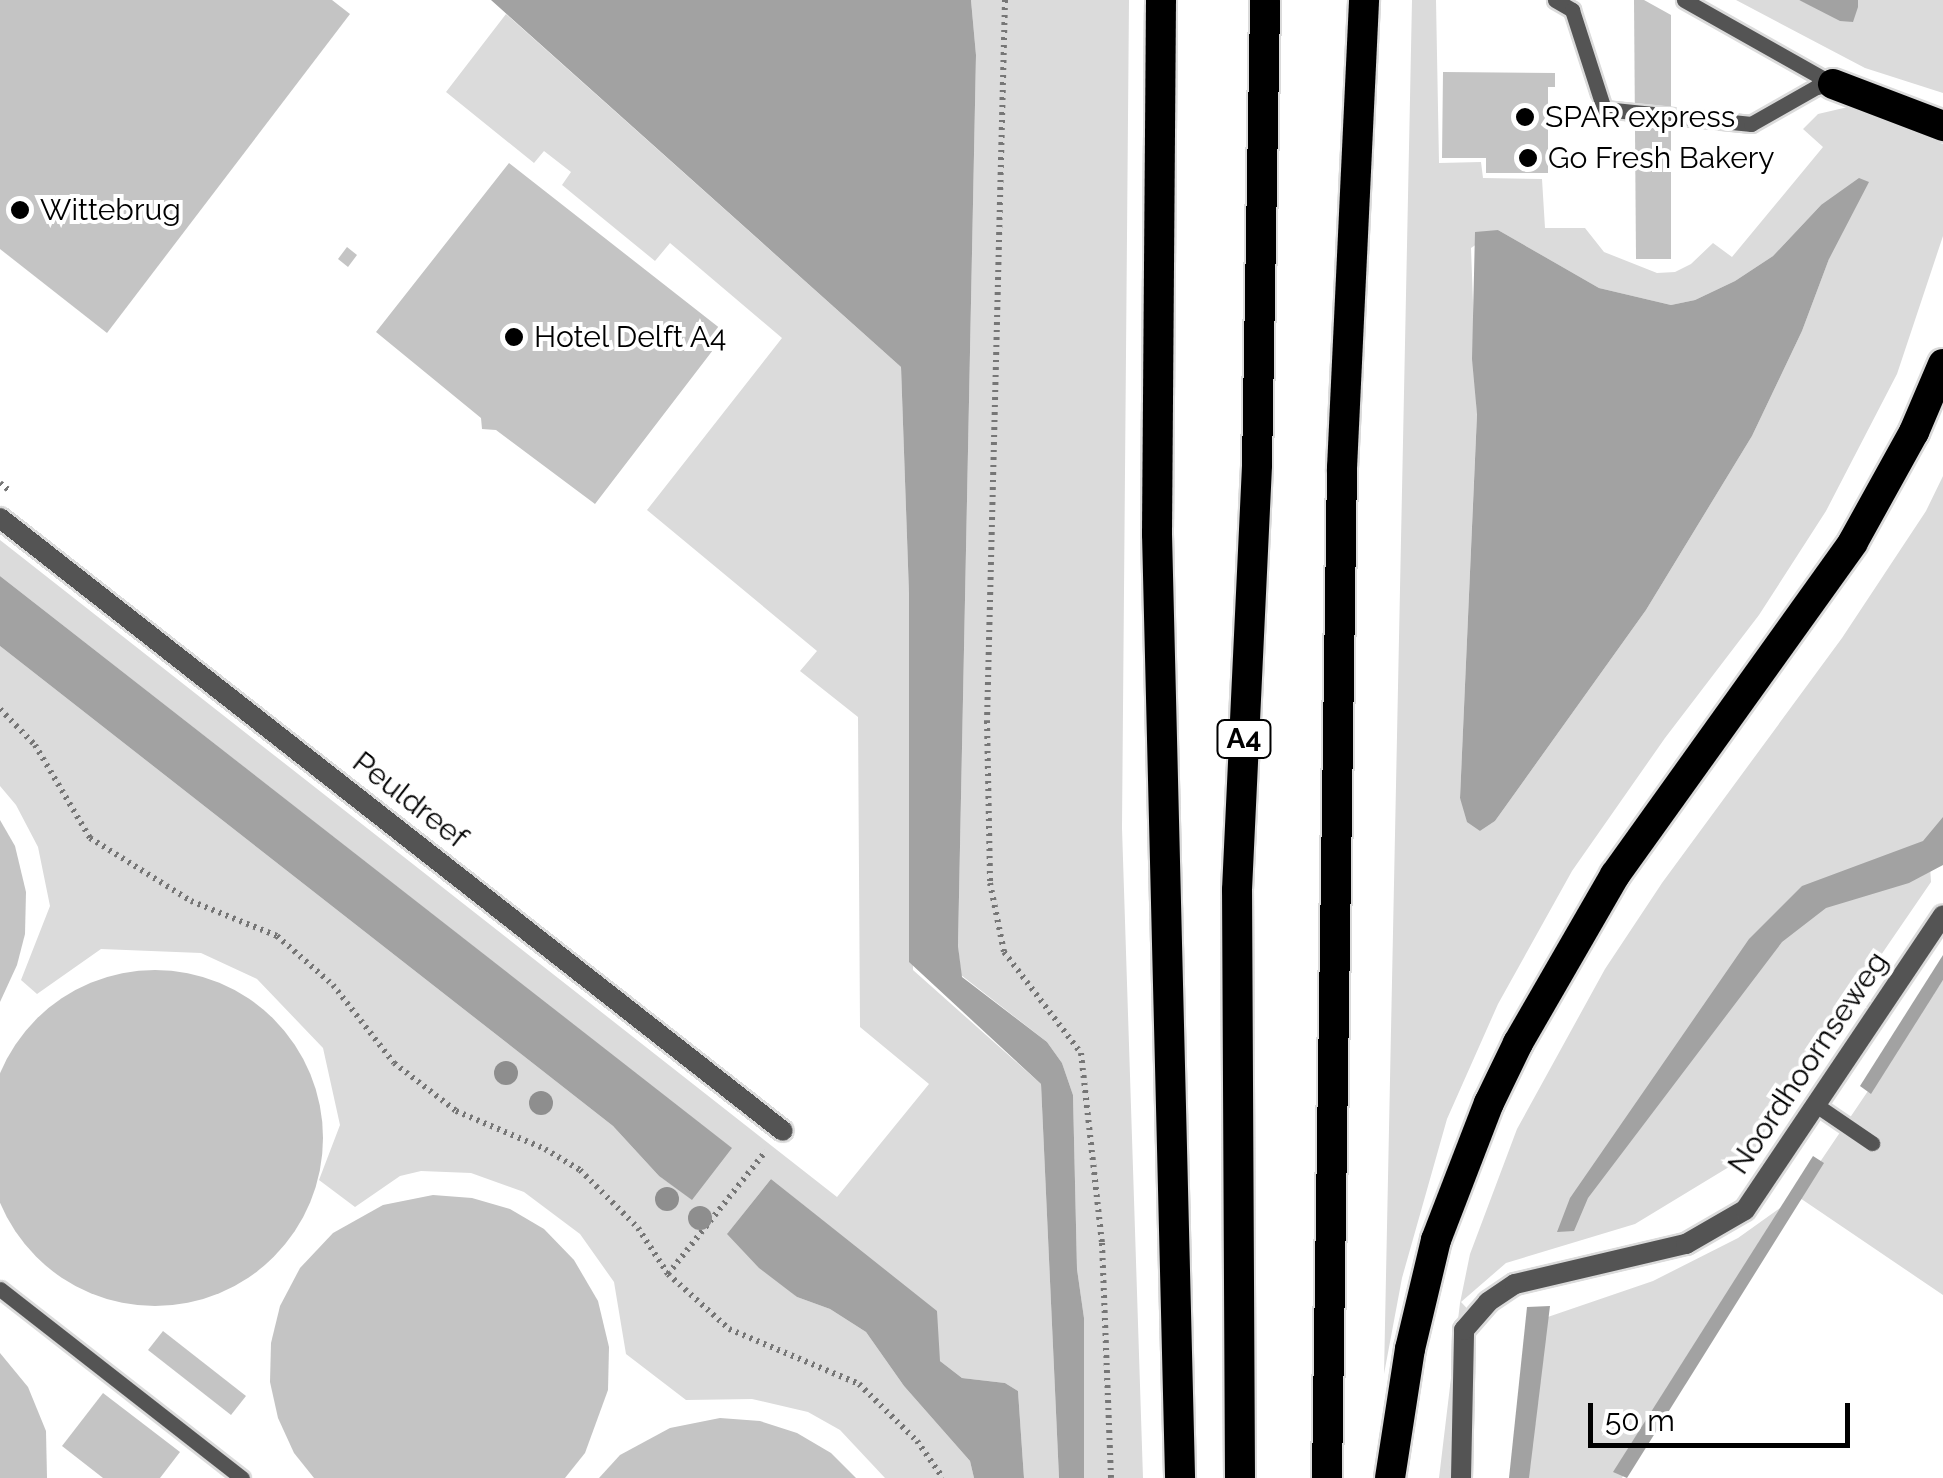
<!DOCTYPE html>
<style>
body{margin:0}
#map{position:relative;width:1943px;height:1478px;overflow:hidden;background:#fff;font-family:Raleway,sans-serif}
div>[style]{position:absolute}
.green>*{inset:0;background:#dbdbdb}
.water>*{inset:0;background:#a2a2a2}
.building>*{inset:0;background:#c4c4c4}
.round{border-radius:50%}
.path>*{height:6px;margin-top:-3px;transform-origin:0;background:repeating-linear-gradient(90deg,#767676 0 2.5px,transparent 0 7.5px)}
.roads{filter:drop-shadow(2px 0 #dbdbdb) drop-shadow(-2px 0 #dbdbdb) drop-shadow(0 2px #dbdbdb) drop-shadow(0 -2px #dbdbdb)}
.lane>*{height:15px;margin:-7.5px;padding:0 7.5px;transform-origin:7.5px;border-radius:7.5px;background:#545454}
.street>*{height:20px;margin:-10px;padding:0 10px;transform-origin:10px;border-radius:10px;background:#545454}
.highway>*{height:30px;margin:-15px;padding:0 15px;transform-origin:15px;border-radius:15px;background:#000}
.trees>*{width:24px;height:24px;margin:-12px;border-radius:50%;background:#8e8e8e}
.dots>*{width:28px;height:28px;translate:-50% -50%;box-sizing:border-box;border:5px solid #fff;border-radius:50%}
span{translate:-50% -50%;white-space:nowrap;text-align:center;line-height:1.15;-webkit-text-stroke:8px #fff;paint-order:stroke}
.shield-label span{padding:2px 8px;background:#fff;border:2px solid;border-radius:8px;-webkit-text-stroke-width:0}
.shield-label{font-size:28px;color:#000;font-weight:700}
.poi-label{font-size:30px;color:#000}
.left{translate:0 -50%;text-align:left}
.street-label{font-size:30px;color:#000}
.scale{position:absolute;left:1588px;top:1403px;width:262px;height:45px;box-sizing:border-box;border:5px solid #000;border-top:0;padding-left:12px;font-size:30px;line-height:35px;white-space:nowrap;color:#000;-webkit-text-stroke:8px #fff;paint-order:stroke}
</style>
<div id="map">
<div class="green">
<div style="clip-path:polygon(971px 0,1129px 0,1122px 828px,1143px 1478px,1084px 1478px,1084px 1318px,1077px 1269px,1073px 1095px,1062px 1063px,1047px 1042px,961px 975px,958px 946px,976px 55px)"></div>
<div style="clip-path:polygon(evenodd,1412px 0,1436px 0,1439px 163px,1481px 162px,1483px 178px,1542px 179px,1545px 228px,1585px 228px,1604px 252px,1657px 273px,1675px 272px,1691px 264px,1713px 243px,1732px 257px,1823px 147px,1803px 129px,1818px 114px,1848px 107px,1943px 144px,1943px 236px,1897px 374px,1826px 511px,1759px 615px,1665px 738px,1572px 871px,1498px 1004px,1447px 1119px,1402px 1278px,1384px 1374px,1412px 0,1821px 205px,1829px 259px,1802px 331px,1752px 436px,1646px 610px,1495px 821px,1480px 831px,1460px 798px,1477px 413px,1471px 248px,1498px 230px,1599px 288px,1671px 305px,1695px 300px,1735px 281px,1773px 256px,1821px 205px)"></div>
<div style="clip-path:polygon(1736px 0,1799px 0,1852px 22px,1858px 0,1943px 0,1943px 93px,1865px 68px)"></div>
<div style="clip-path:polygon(506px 14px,901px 367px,909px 594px,913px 970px,1041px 1084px,1059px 1478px,1024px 1478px,1018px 1391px,1005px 1383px,962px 1378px,940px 1361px,844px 1238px,771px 1179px,728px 1233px,797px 1297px,830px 1309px,866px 1332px,904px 1386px,970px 1461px,974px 1478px,885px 1478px,840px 1430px,808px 1412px,752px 1399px,686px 1400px,626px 1354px,614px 1282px,580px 1234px,524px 1192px,471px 1173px,421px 1171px,400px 1176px,355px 1207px,319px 1180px,340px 1125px,323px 1048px,257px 979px,201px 953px,101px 949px,37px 994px,21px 980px,50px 906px,38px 847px,16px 805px,0 786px,0 646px,613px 1126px,659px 1176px,692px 1199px,731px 1148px,0 576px,0 540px,837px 1197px,929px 1084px,860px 1027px,858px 717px,800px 671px,817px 651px,647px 510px,782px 338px,670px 243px,655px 261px,562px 185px,571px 172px,544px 151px,534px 163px,446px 92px)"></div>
<div style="clip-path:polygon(1943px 476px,1943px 819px,1929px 850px,1931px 882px,1790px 1088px,1752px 1153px,1635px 1224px,1506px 1263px,1461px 1302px,1476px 1318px,1464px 1478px,1439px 1478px,1460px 1303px,1470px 1254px,1517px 1129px,1605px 969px,1662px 883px,1842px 638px,1926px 511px)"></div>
<div style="clip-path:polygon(1943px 980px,1943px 1295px,1797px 1196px,1622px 1478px,1518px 1478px,1539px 1320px,1653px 1281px,1738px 1238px,1797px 1196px)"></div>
</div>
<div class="water">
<div style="clip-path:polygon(491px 0,971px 0,976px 55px,958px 946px,962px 977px,1047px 1042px,1062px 1063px,1073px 1095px,1077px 1269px,1084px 1318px,1084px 1478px,1059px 1478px,1041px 1084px,909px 962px,909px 594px,901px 367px)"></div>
<div style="clip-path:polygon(1799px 0,1858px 0,1858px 7px,1853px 22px,1840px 21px)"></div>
<div style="clip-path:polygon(1859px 178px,1869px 182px,1829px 259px,1802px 331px,1752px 436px,1646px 610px,1495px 821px,1480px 831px,1467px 822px,1460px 798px,1477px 414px,1472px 359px,1475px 232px,1498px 230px,1599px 288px,1671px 305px,1695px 300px,1735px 281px,1773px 256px,1821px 205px)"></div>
<div style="clip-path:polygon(0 576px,732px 1148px,692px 1200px,659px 1176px,613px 1126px,0 646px)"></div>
<div style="clip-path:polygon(1943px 817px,1943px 865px,1909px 883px,1826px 908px,1782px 942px,1588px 1198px,1574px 1231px,1557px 1232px,1570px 1198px,1749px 939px,1802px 886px,1923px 841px)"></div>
<div style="clip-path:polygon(1943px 955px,1943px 980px,1871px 1094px,1860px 1086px)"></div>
<div style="clip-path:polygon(1813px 1156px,1824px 1163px,1627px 1478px,1613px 1472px)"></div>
<div style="clip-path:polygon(771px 1179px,937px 1311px,940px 1361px,962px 1378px,1005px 1383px,1018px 1391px,1024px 1478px,974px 1478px,970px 1461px,904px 1386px,866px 1332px,830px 1309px,797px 1297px,759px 1268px,727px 1234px)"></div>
<div style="clip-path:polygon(1550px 1306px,1529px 1478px,1509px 1478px,1527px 1307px)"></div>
</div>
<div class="building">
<div style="clip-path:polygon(0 0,332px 0,350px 14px,107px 333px,0 249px)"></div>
<div style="clip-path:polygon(1634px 0,1644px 0,1671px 15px,1671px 259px,1636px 259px)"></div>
<div style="clip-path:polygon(1443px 72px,1555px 73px,1555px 87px,1548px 87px,1548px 173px,1486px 173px,1486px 158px,1442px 158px)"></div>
<div style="clip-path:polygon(509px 163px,726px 333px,595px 504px,496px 430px,482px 429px,481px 418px,376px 332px)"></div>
<div style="clip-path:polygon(347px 247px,357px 255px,348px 267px,338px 259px)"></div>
<div style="clip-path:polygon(0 820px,15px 846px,26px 892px,25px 934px,17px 965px,0 1002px)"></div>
<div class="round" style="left:-13px;top:970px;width:336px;height:336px"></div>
<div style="clip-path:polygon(433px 1195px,472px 1198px,510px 1209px,544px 1229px,574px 1260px,598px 1301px,609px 1347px,608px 1390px,585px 1453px,565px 1478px,314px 1478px,294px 1453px,278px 1418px,270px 1382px,271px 1343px,280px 1306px,300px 1268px,333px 1233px,383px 1205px)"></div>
<div style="clip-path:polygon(163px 1331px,246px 1396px,231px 1415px,148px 1350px)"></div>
<div style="clip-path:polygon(0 1353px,28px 1387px,46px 1431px,47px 1478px,0 1478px)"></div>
<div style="clip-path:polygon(103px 1393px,180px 1452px,160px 1478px,103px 1478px,62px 1446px)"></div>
<div style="clip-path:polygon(720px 1418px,760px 1421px,797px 1433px,831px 1453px,856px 1478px,599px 1478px,620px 1455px,670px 1428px)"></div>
</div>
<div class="path">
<div style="left:1005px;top:0;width:721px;rotate:91.43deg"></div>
<div style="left:987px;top:721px;width:162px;rotate:88.9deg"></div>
<div style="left:990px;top:883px;width:70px;rotate:78.5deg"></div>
<div style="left:1004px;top:952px;width:127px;rotate:52.7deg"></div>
<div style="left:1081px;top:1053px;width:191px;rotate:83.7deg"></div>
<div style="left:1102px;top:1243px;width:235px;rotate:87.8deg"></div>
<div style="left:0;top:483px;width:14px;rotate:39deg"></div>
<div style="left:0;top:709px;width:50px;rotate:45.8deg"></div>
<div style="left:35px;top:745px;width:108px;rotate:59.4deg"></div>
<div style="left:90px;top:838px;width:119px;rotate:32deg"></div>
<div style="left:191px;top:901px;width:93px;rotate:22.1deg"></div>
<div style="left:277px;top:936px;width:74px;rotate:41.2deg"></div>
<div style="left:333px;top:985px;width:99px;rotate:52deg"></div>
<div style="left:394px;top:1063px;width:78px;rotate:37.7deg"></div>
<div style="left:456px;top:1111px;width:97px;rotate:23.1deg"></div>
<div style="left:545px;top:1149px;width:41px;rotate:31deg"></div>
<div style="left:580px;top:1170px;width:82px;rotate:45deg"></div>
<div style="left:638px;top:1228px;width:55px;rotate:56.9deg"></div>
<div style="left:668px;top:1274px;width:82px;rotate:42deg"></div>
<div style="left:729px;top:1329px;width:141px;rotate:22.9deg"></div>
<div style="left:859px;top:1384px;width:81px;rotate:44.5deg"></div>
<div style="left:917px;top:1441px;width:45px;rotate:54.9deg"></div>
<div style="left:668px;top:1274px;width:157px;rotate:-51.5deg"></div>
</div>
<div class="roads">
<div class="lane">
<div style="left:1555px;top:0;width:20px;rotate:30deg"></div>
<div style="left:1572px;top:10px;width:104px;rotate:72.1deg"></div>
<div style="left:1604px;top:109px;width:148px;rotate:5.8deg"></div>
<div style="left:1751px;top:124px;width:75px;rotate:-29.6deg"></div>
<div style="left:1816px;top:87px;width:17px;rotate:-10deg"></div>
<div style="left:1684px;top:0;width:171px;rotate:29.4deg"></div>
<div style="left:1816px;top:1105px;width:68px;rotate:34.2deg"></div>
<div style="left:0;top:1289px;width:307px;rotate:38deg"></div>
</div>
<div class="street">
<div style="left:0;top:518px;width:994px;rotate:38.06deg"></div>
<div style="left:1461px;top:1478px;width:148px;rotate:-88.8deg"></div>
<div style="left:1464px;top:1330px;width:37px;rotate:-49deg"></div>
<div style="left:1488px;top:1302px;width:32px;rotate:-34deg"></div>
<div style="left:1515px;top:1284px;width:176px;rotate:-13.2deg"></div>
<div style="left:1686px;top:1244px;width:68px;rotate:-30deg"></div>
<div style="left:1745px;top:1210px;width:355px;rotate:-56.1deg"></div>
</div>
<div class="highway">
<div style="left:1161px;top:0;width:534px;rotate:90.43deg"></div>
<div style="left:1157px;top:534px;width:944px;rotate:88.6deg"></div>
<div style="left:1833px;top:84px;width:118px;rotate:20.9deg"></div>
<div style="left:1240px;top:1478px;width:588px;rotate:-90.29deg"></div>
<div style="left:1237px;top:890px;width:425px;rotate:-87.3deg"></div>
<div style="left:1257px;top:465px;width:465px;rotate:-89deg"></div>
<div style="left:1327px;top:1478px;width:1010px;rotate:-89.15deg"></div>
<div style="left:1342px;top:468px;width:469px;rotate:-87.3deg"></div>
<div style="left:1390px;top:1478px;width:131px;rotate:-81.2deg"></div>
<div style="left:1410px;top:1349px;width:112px;rotate:-76.6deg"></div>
<div style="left:1436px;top:1240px;width:147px;rotate:-68.9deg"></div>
<div style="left:1489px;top:1103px;width:67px;rotate:-64.2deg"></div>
<div style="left:1518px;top:1043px;width:194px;rotate:-60deg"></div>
<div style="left:1615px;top:875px;width:409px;rotate:-54.4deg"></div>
<div style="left:1853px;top:542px;width:126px;rotate:-61deg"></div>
<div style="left:1914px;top:432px;width:74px;rotate:-66.9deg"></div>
</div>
</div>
<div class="trees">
<div style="left:506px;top:1073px"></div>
<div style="left:541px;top:1103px"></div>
<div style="left:667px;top:1199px"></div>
<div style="left:700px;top:1218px"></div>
</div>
<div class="dots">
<div style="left:1525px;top:117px;background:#000"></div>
<div style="left:1528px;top:158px;background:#000"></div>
<div style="left:20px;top:210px;background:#000"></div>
<div style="left:514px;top:337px;background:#000"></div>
</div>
<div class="shield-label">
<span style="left:1244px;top:739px">A4</span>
</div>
<div class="poi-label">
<span class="left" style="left:1545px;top:117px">SPAR express</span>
<span class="left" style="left:1548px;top:158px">Go Fresh Bakery</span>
<span class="left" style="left:40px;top:210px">Wittebrug</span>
<span class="left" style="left:534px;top:337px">Hotel Delft A4</span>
</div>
<div class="street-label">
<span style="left:410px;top:800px;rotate:38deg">Peuldreef</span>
<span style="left:1808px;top:1063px;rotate:-56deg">Noordhoornseweg</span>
</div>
<div class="scale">50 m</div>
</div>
